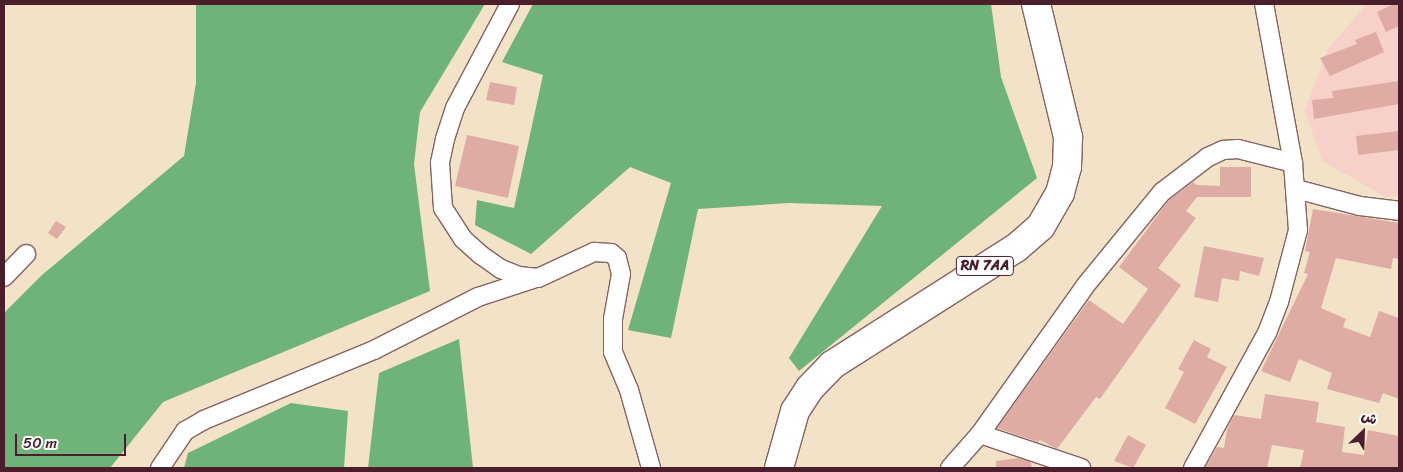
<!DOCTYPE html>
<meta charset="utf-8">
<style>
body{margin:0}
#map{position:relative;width:1403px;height:472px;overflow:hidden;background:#f2e2c7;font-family:Sriracha,"Playpen Sans Arabic",sans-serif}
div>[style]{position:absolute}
.built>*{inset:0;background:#f7d0ca}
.forest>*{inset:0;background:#70b378}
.building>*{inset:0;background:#deaca5}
.roads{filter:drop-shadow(1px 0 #856362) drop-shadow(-1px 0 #856362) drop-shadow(0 1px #856362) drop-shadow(0 -1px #856362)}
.street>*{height:18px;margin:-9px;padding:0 9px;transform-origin:9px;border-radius:9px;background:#fff}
.primary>*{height:28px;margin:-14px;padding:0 14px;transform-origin:14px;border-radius:14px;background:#fff}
span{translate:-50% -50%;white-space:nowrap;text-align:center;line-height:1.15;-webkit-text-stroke:4.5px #fff;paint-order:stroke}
.shield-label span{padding:1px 4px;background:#fff;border:1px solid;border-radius:4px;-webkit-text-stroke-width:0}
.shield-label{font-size:14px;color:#4a1f2b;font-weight:700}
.frame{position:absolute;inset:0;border:5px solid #4a1f2b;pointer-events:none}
.north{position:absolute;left:1338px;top:407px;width:50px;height:50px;-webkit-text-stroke:4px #fff;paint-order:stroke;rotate:24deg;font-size:14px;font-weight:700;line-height:20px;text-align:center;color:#4a1f2b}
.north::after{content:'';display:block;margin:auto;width:18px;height:22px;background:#4a1f2b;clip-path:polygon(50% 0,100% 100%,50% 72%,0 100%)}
.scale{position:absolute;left:15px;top:434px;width:111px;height:22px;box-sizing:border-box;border:2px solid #4a1f2b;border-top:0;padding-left:6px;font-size:15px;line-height:18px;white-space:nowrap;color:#4a1f2b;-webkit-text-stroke:4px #fff;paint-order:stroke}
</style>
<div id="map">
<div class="built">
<div style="clip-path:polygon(1367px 4px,1399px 4px,1399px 196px,1386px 197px,1322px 161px,1305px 111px,1327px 50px)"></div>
</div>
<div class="forest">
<div style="clip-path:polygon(196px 4px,485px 4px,420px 112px,414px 164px,430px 291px,163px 402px,110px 468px,4px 468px,4px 313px,42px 275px,184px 156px,196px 83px)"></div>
<div style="clip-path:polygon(533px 4px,991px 4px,1001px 77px,1037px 178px,799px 371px,789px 358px,882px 206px,789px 203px,698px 209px,671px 338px,628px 330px,671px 183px,630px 167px,531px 254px,475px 225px,477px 200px,514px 208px,543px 75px,502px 62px)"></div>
<div style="clip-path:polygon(459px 339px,473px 468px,368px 468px,379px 373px)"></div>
<div style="clip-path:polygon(291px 403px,348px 411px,344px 468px,184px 468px,188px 453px)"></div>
</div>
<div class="building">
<div style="clip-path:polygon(1394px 4px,1399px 4px,1399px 26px,1386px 32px,1377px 12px)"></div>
<div style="clip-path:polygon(1376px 32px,1384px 52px,1330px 76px,1320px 58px,1357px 44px,1355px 40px)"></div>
<div style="clip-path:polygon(1399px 81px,1399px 104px,1314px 119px,1312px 100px,1333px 98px,1332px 91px)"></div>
<div style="clip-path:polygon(490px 82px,517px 87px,514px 105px,486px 100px)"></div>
<div style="clip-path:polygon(1399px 131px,1399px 150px,1358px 155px,1356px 136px)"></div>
<div style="clip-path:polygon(467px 135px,519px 146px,508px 198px,455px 186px)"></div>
<div style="clip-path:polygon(1220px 167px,1251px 167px,1251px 197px,1197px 197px,1186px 211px,1196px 218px,1158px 268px,1181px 285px,1100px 399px,1096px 397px,1057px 449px,1040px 440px,1038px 442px,997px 428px,1089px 300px,1123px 324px,1148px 289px,1119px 267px,1169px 200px,1193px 182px,1197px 185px,1220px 186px)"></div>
<div style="clip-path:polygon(1313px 209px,1399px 223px,1399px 259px,1393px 258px,1391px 269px,1336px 258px,1321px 308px,1346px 319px,1343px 327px,1370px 337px,1379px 311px,1399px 318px,1399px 399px,1383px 393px,1379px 403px,1327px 389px,1332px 373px,1299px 359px,1290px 382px,1261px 371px,1308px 274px,1304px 273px,1310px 252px,1305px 251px)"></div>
<div style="clip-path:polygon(56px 221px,66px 227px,57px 239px,48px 233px)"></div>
<div style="clip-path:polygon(1204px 246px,1264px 258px,1259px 276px,1240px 271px,1239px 281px,1222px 278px,1218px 302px,1194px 297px)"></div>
<div style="clip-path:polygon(1194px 340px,1211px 349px,1207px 357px,1227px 367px,1195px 424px,1165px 408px,1184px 372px,1178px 369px)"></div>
<div style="clip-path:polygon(1265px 394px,1319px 402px,1316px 422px,1345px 427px,1342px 452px,1364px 455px,1368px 430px,1399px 436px,1399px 468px,1300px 468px,1304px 450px,1272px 445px,1267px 468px,1205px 468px,1217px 447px,1224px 448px,1227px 429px,1234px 415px,1261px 419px)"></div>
<div style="clip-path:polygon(1128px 435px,1146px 445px,1133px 468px,1114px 461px)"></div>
<div style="clip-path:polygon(1018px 458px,1031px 462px,1032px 468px,996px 468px,996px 461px)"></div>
</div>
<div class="roads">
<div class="street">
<div style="left:510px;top:4px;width:118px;rotate:117.9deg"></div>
<div style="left:455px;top:108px;width:33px;rotate:108deg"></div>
<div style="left:445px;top:139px;width:25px;rotate:102deg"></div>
<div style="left:440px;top:163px;width:45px;rotate:86.2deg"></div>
<div style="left:443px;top:208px;width:37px;rotate:57deg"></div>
<div style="left:463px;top:239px;width:24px;rotate:42deg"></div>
<div style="left:481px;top:255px;width:24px;rotate:35deg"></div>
<div style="left:501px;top:269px;width:19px;rotate:21deg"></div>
<div style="left:519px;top:276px;width:19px;rotate:6deg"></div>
<div style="left:538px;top:278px;width:62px;rotate:-24.9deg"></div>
<div style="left:594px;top:252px;width:17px;rotate:3deg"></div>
<div style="left:611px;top:253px;width:8px;rotate:40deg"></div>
<div style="left:617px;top:258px;width:16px;rotate:76deg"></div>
<div style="left:621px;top:274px;width:46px;rotate:100.1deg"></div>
<div style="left:613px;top:319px;width:33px;rotate:90deg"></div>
<div style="left:613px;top:352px;width:41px;rotate:67.2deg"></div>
<div style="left:629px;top:390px;width:81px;rotate:74.2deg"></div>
<div style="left:1296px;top:189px;width:66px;rotate:14.9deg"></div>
<div style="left:1360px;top:206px;width:39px;rotate:7deg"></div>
<div style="left:4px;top:277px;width:32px;rotate:-46deg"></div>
<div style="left:980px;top:434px;width:107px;rotate:18.6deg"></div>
<div style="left:160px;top:468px;width:45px;rotate:-56deg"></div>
<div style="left:185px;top:431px;width:22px;rotate:-30deg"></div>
<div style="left:204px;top:420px;width:184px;rotate:-22.4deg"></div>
<div style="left:374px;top:350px;width:117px;rotate:-27deg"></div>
<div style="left:478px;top:297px;width:58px;rotate:-18.1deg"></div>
<div style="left:950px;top:468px;width:45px;rotate:-48.6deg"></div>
<div style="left:980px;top:434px;width:181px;rotate:-54.6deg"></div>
<div style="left:1085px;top:286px;width:122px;rotate:-50.7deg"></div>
<div style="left:1162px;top:192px;width:58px;rotate:-37.3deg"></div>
<div style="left:1208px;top:157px;width:17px;rotate:-25deg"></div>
<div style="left:1223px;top:150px;width:15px;rotate:-4deg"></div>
<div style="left:1238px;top:149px;width:57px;rotate:14.3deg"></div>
<div style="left:1193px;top:468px;width:154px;rotate:-61.3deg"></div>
<div style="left:1267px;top:333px;width:33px;rotate:-69deg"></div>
<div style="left:1279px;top:302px;width:74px;rotate:-75.2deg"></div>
<div style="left:1298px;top:230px;width:67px;rotate:-94.3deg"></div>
<div style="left:1293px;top:163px;width:162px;rotate:-100.3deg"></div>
</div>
<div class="primary">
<div style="left:779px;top:468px;width:59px;rotate:-74.3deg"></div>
<div style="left:795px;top:411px;width:27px;rotate:-57deg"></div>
<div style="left:810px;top:388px;width:32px;rotate:-46deg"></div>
<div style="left:832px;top:365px;width:218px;rotate:-32.5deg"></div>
<div style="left:1016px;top:248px;width:33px;rotate:-41deg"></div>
<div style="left:1041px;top:226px;width:38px;rotate:-60deg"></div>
<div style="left:1060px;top:193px;width:27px;rotate:-75deg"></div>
<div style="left:1067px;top:167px;width:30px;rotate:-88deg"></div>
<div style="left:1068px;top:137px;width:137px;rotate:-103.5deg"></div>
</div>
</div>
<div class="shield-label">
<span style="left:985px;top:266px">RN 7AA</span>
</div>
<div class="frame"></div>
<div class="north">ش</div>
<div class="scale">50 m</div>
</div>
